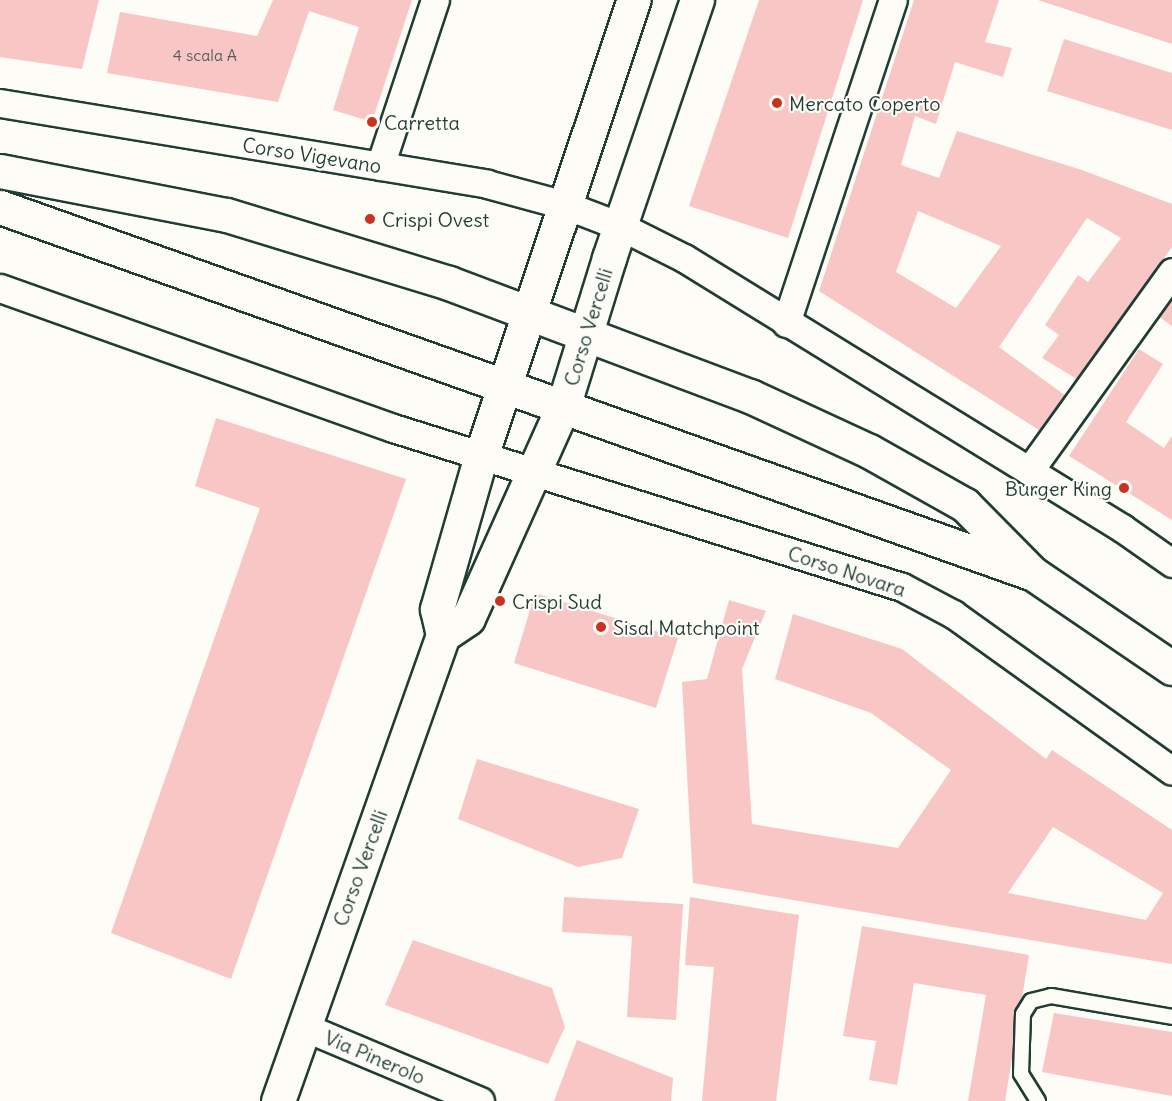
<!DOCTYPE html>
<style>
body{margin:0}
#map{position:relative;width:1172px;height:1101px;overflow:hidden;background:#fdfcf7;font-family:Delius,sans-serif}
div>[style]{position:absolute}
.building>*{inset:0;background:#f7c6c5}
.roads{filter:drop-shadow(2px 0 #1f3d34) drop-shadow(-2px 0 #1f3d34) drop-shadow(0 2px #1f3d34) drop-shadow(0 -2px #1f3d34)}
.service>*{height:14px;margin:-7px;padding:0 7px;transform-origin:7px;border-radius:7px;background:#fdfcf7}
.minor>*{height:27px;margin:-13.5px;padding:0 13.5px;transform-origin:13.5px;border-radius:13.5px;background:#fdfcf7}
.tertiary>*{height:33px;margin:-16.5px;padding:0 16.5px;transform-origin:16.5px;border-radius:16.5px;background:#fdfcf7}
.secondary>*{height:33px;margin:-16.5px;padding:0 16.5px;transform-origin:16.5px;border-radius:16.5px;background:#fdfcf7}
.dots>*{width:16px;height:16px;translate:-50% -50%;box-sizing:border-box;border:3px solid #fdfcf7;border-radius:50%}
span{translate:-50% -50%;white-space:nowrap;text-align:center;line-height:1.15;-webkit-text-stroke:4.5px #fdfcf7;paint-order:stroke}
.number-label{font-size:16px;color:#555f58}
.number-label span{-webkit-text-stroke-width:0}
.poi-label{font-size:20px;color:#1f3d34}
.left{translate:0 -50%;text-align:left}
.right{translate:-100% -50%;text-align:right}
.street-label{font-size:20px;color:#1f3d34}
</style>
<div id="map">
<div class="building">
<div style="clip-path:polygon(0 0,99px 0,82px 69px,0 57px)"></div>
<div style="clip-path:polygon(273px 0,412px 0,372px 122px,333px 110px,359px 27px,309px 11px,278px 102px,107px 73px,120px 12px,257px 36px)"></div>
<div style="clip-path:polygon(759px 0,863px 0,788px 238px,689px 206px)"></div>
<div style="clip-path:polygon(evenodd,914px 0,999px 0,985px 42px,1012px 48px,1003px 77px,955px 62px,936px 124px,915px 116px,901px 165px,939px 178px,957px 131px,1082px 170px,1172px 204px,1172px 247px,1077px 379px,1042px 358px,1059px 335px,1045px 325px,1078px 275px,1088px 282px,1121px 238px,1087px 218px,999px 347px,1066px 396px,1042px 432px,819px 291px,914px 0,918px 211px,1001px 246px,956px 308px,896px 272px,918px 211px)"></div>
<div style="clip-path:polygon(1038px 0,1172px 0,1172px 44px)"></div>
<div style="clip-path:polygon(1064px 39px,1172px 73px,1172px 130px,1047px 91px)"></div>
<div style="clip-path:polygon(1172px 292px,1172px 326px,1155px 314px)"></div>
<div style="clip-path:polygon(1139px 349px,1163px 364px,1126px 422px,1164px 448px,1172px 436px,1172px 520px,1069px 456px)"></div>
<div style="clip-path:polygon(216px 418px,406px 479px,231px 979px,111px 933px,260px 508px,195px 486px)"></div>
<div style="clip-path:polygon(535px 593px,678px 638px,656px 708px,514px 663px)"></div>
<div style="clip-path:polygon(evenodd,729px 600px,766px 611px,742px 669px,752px 824px,898px 848px,951px 770px,871px 713px,775px 679px,793px 614px,902px 649px,1046px 759px,1052px 750px,1172px 830px,1172px 964px,693px 883px,682px 682px,707px 679px,729px 600px,1053px 827px,1163px 893px,1146px 920px,1008px 893px,1053px 827px)"></div>
<div style="clip-path:polygon(477px 759px,639px 809px,622px 858px,578px 867px,458px 819px)"></div>
<div style="clip-path:polygon(564px 897px,683px 904px,676px 1020px,627px 1017px,632px 936px,562px 932px)"></div>
<div style="clip-path:polygon(690px 897px,799px 915px,776px 1101px,702px 1101px,714px 967px,685px 965px)"></div>
<div style="clip-path:polygon(862px 926px,1029px 955px,1005px 1101px,968px 1101px,986px 995px,914px 983px,897px 1085px,869px 1080px,876px 1041px,843px 1036px)"></div>
<div style="clip-path:polygon(413px 940px,552px 988px,565px 1027px,548px 1064px,385px 1005px)"></div>
<div style="clip-path:polygon(1054px 1013px,1172px 1032px,1172px 1096px,1042px 1072px)"></div>
<div style="clip-path:polygon(577px 1040px,673px 1078px,671px 1101px,554px 1101px)"></div>
</div>
<div class="roads">
<div class="service">
<div style="left:1038px;top:1101px;width:32px;rotate:-122deg"></div>
<div style="left:1021px;top:1074px;width:60px;rotate:-88.1deg"></div>
<div style="left:1023px;top:1014px;width:15px;rotate:-58deg"></div>
<div style="left:1031px;top:1001px;width:21px;rotate:-14deg"></div>
<div style="left:1051px;top:996px;width:123px;rotate:9.8deg"></div>
</div>
<div class="minor">
<div style="left:0;top:103px;width:494px;rotate:9.4deg"></div>
<div style="left:487px;top:184px;width:81px;rotate:15.1deg"></div>
<div style="left:565px;top:205px;width:59px;rotate:20.9deg"></div>
<div style="left:620px;top:226px;width:72px;rotate:26.6deg"></div>
<div style="left:684px;top:258px;width:515px;rotate:31.65deg"></div>
<div style="left:1122px;top:528px;width:61px;rotate:35deg"></div>
<div style="left:380px;top:166px;width:175px;rotate:-71.7deg"></div>
<div style="left:0;top:288px;width:417px;rotate:19.6deg"></div>
<div style="left:393px;top:428px;width:533px;rotate:17.35deg"></div>
<div style="left:902px;top:587px;width:58px;rotate:27.9deg"></div>
<div style="left:953px;top:614px;width:269px;rotate:35.6deg"></div>
<div style="left:786px;top:323px;width:340px;rotate:-71.7deg"></div>
<div style="left:1029px;top:471px;width:245px;rotate:-54.3deg"></div>
<div style="left:304px;top:1027px;width:191px;rotate:22.8deg"></div>
</div>
<div class="tertiary">
<div style="left:443px;top:635px;width:30px;rotate:-34deg"></div>
<div style="left:468px;top:618px;width:231px;rotate:-65.8deg"></div>
<div style="left:563px;top:407px;width:156px;rotate:-72.8deg"></div>
<div style="left:609px;top:258px;width:273px;rotate:-71.2deg"></div>
<div style="left:278px;top:1101px;width:494px;rotate:-70.5deg"></div>
<div style="left:443px;top:635px;width:27px;rotate:-103deg"></div>
<div style="left:437px;top:609px;width:159px;rotate:-74deg"></div>
<div style="left:481px;top:456px;width:481px;rotate:-71.5deg"></div>
</div>
<div class="secondary">
<div style="left:0;top:171px;width:231px;rotate:11deg"></div>
<div style="left:227px;top:215px;width:232px;rotate:17deg"></div>
<div style="left:449px;top:283px;width:322px;rotate:20.6deg"></div>
<div style="left:750px;top:396px;width:131px;rotate:24.8deg"></div>
<div style="left:869px;top:451px;width:110px;rotate:29.4deg"></div>
<div style="left:965px;top:505px;width:95px;rotate:45.4deg"></div>
<div style="left:1032px;top:573px;width:169px;rotate:34.2deg"></div>
<div style="left:0;top:207px;width:1091px;rotate:19.55deg"></div>
</div>
</div>
<div class="dots">
<div style="left:777px;top:103px;background:#c8321e"></div>
<div style="left:372px;top:122px;background:#c8321e"></div>
<div style="left:370px;top:219px;background:#c8321e"></div>
<div style="left:1124px;top:488px;background:#c8321e"></div>
<div style="left:500px;top:601px;background:#c8321e"></div>
<div style="left:601px;top:627px;background:#c8321e"></div>
</div>
<div class="number-label">
<span style="left:205px;top:55px">4 scala A</span>
</div>
<div class="poi-label">
<span class="left" style="left:789px;top:103px">Mercato Coperto</span>
<span class="left" style="left:384px;top:122px">Carretta</span>
<span class="left" style="left:382px;top:219px">Crispi Ovest</span>
<span class="right" style="left:1112px;top:488px">Burger King</span>
<span class="left" style="left:512px;top:601px">Crispi Sud</span>
<span class="left" style="left:613px;top:627px">Sisal Matchpoint</span>
</div>
<div class="street-label">
<span style="left:312px;top:155px;rotate:9deg">Corso Vigevano</span>
<span style="left:588px;top:327px;rotate:-73deg">Corso Vercelli</span>
<span style="left:847px;top:571px;rotate:18deg">Corso Novara</span>
<span style="left:360px;top:868px;rotate:-70deg">Corso Vercelli</span>
<span style="left:375px;top:1057px;rotate:23deg">Via Pinerolo</span>
</div>
</div>
